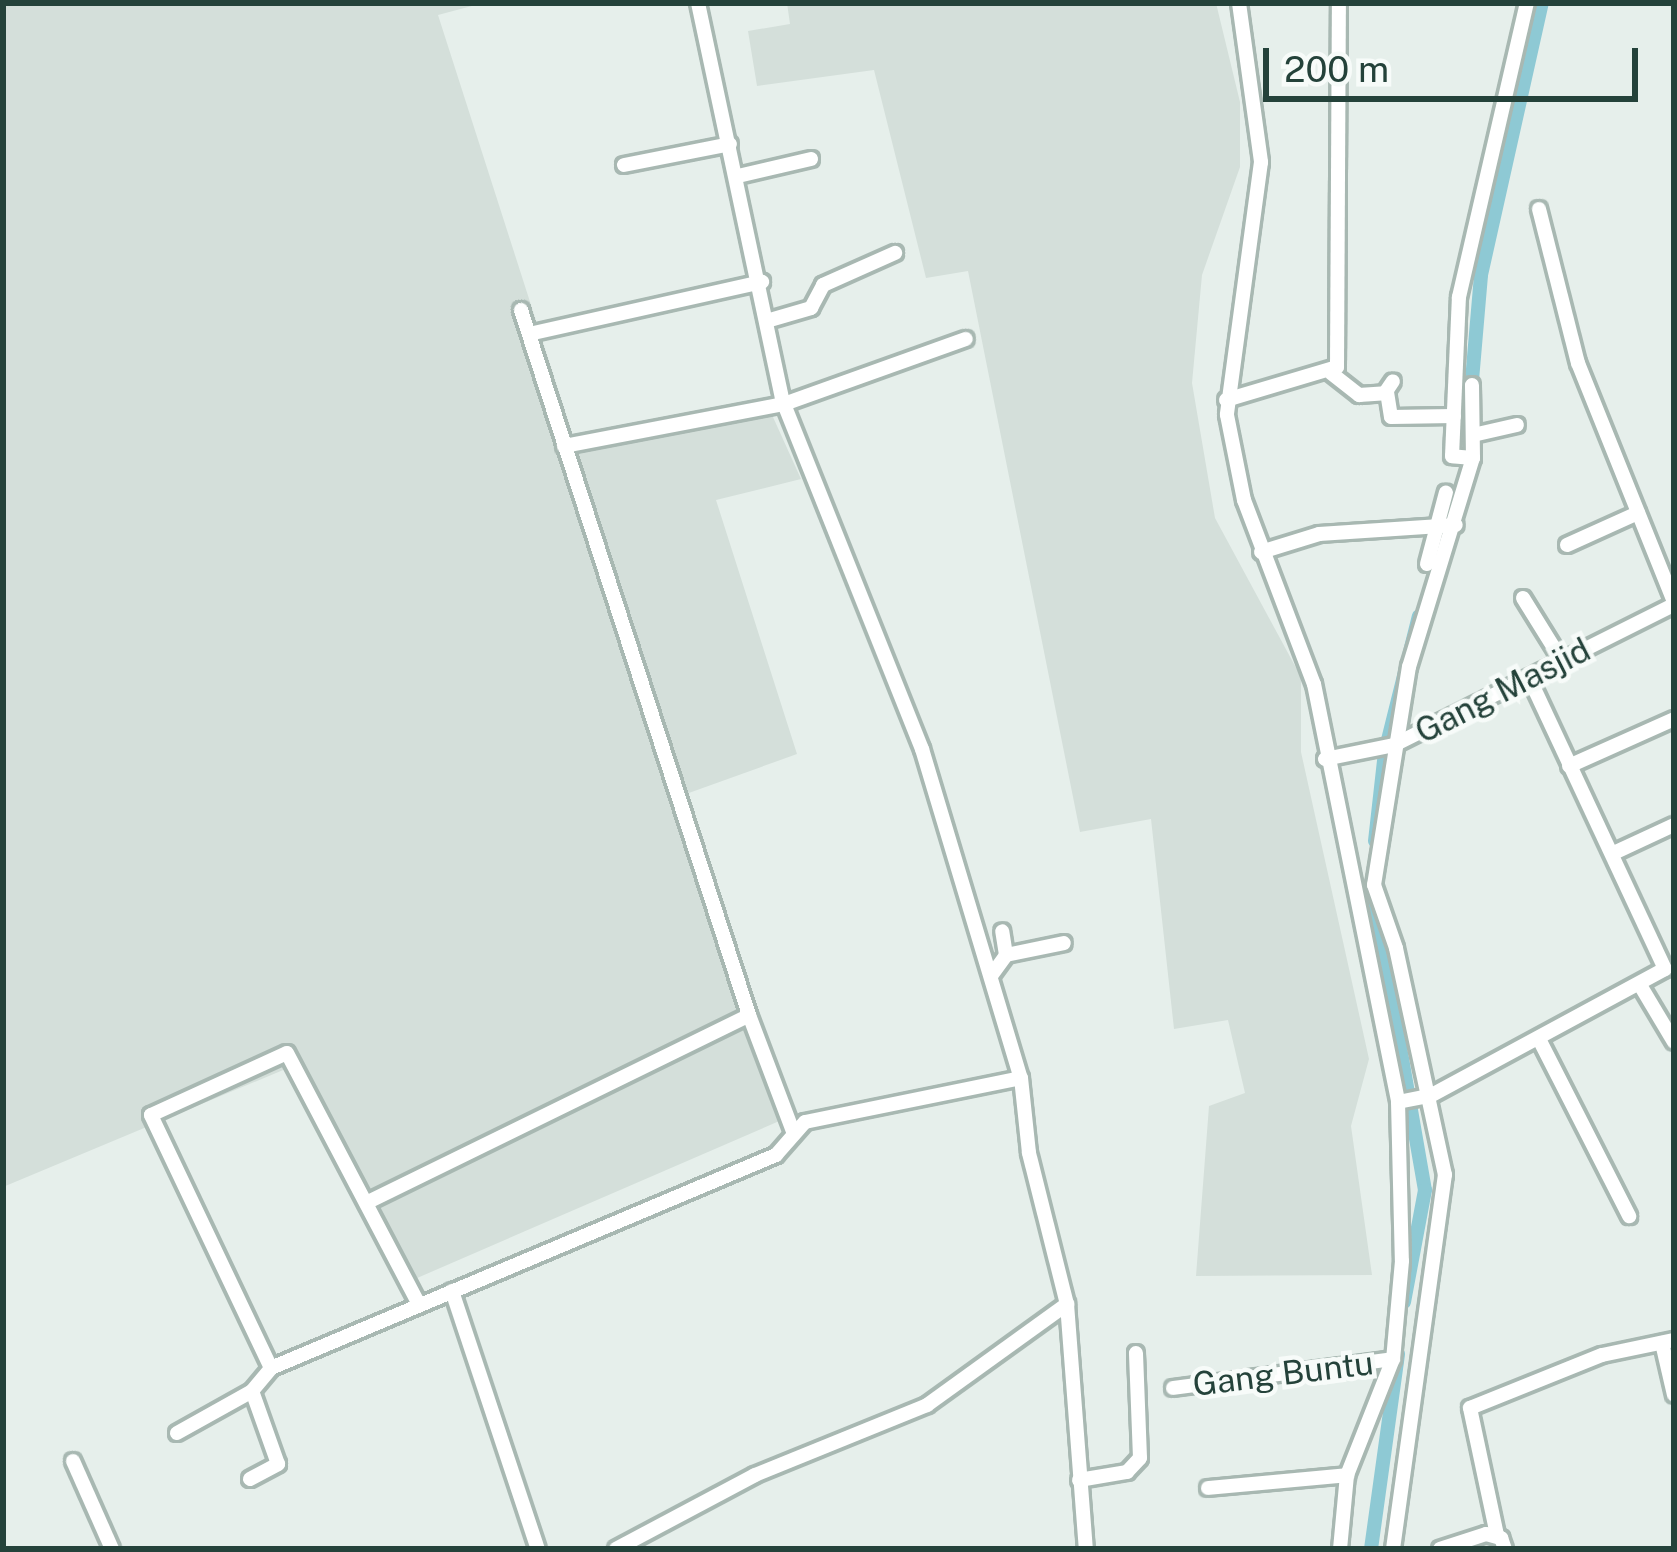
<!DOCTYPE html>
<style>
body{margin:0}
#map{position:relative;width:1677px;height:1552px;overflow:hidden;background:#e6efeb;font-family:"Public Sans",sans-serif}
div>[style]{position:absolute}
.built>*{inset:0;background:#d4dfda}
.canal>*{height:14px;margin:-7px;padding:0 7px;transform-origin:7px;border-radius:7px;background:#8ec9d4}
.roads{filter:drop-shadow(3px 0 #a8b8b2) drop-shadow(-3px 0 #a8b8b2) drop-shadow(0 3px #a8b8b2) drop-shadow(0 -3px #a8b8b2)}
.minor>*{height:14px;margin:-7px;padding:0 7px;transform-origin:7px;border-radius:7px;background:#fff}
span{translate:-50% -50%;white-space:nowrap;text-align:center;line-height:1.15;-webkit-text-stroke:9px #f7fbf9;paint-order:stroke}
.street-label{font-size:33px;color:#24423a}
.frame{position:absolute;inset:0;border:6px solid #24423a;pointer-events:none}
.scale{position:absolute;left:1263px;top:48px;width:375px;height:54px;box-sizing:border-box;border:6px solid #24423a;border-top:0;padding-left:15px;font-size:36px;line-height:42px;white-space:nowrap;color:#24423a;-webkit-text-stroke:9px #f7fbf9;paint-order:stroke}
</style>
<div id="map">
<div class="built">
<div style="clip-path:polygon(3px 3px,483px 3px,438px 15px,574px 439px,768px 406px,801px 479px,716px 500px,797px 754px,686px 794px,784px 1119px,401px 1285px,288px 1068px,3px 1187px)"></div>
<div style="clip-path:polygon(787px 3px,1216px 3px,1240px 102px,1240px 167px,1202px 275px,1192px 383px,1215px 518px,1301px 677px,1301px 752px,1369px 1059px,1351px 1126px,1372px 1275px,1196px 1276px,1209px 1106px,1245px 1093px,1228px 1020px,1174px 1029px,1151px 819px,1080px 832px,968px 271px,926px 278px,874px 70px,757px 86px,748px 31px,790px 24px)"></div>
</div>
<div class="canal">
<div style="left:1471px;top:392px;width:117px;rotate:-85.1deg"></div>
<div style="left:1481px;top:275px;width:279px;rotate:-77.4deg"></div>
<div style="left:1375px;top:841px;width:90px;rotate:-83.6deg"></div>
<div style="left:1385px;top:752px;width:140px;rotate:-76deg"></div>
<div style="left:1374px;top:898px;width:296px;rotate:80.1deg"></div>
<div style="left:1425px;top:1190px;width:114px;rotate:100.6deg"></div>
<div style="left:1371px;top:1549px;width:197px;rotate:-82.1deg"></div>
</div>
<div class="roads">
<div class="minor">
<div style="left:698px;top:3px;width:405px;rotate:78deg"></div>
<div style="left:782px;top:399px;width:377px;rotate:68.2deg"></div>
<div style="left:922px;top:749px;width:344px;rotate:73.3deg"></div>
<div style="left:1021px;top:1078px;width:75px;rotate:83.9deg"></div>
<div style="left:1029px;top:1153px;width:156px;rotate:75.9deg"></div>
<div style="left:1067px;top:1304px;width:246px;rotate:85.6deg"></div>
<div style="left:1239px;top:3px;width:161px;rotate:82.1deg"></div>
<div style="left:1261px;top:162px;width:255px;rotate:97.7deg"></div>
<div style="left:1227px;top:415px;width:87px;rotate:78.7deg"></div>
<div style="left:1244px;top:500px;width:197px;rotate:69.2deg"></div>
<div style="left:1314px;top:684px;width:426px;rotate:78.6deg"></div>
<div style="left:1398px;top:1102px;width:159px;rotate:88.6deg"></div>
<div style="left:1402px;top:1261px;width:98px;rotate:95.2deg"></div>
<div style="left:1393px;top:1359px;width:125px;rotate:111.6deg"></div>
<div style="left:1347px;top:1475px;width:74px;rotate:95.4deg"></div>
<div style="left:624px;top:165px;width:108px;rotate:-11.2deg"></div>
<div style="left:738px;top:176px;width:75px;rotate:-13.1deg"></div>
<div style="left:1539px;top:209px;width:159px;rotate:75.8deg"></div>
<div style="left:1578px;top:363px;width:258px;rotate:68.1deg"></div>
<div style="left:770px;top:320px;width:43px;rotate:-16.3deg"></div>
<div style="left:811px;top:308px;width:26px;rotate:-62deg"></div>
<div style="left:823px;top:285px;width:79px;rotate:-24deg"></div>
<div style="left:529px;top:334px;width:239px;rotate:-12.6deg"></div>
<div style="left:1331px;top:373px;width:36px;rotate:38deg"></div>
<div style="left:1359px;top:395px;width:26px;rotate:-4deg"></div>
<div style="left:1385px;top:393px;width:14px;rotate:-56deg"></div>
<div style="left:1387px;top:392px;width:25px;rotate:81deg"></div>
<div style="left:1391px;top:417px;width:63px;rotate:-0.9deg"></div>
<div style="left:1226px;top:400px;width:116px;rotate:-16.6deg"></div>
<div style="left:1337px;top:367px;width:364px;rotate:-89.7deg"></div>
<div style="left:1473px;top:435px;width:45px;rotate:-12.8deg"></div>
<div style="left:564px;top:446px;width:224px;rotate:-10.8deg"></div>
<div style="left:784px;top:404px;width:193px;rotate:-19.7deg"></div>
<div style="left:1473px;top:458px;width:21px;rotate:-175deg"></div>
<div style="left:1452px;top:456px;width:159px;rotate:-87.5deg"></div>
<div style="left:1459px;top:297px;width:302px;rotate:-77deg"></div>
<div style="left:1567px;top:545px;width:78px;rotate:-24.3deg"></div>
<div style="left:1261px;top:552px;width:61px;rotate:-17.2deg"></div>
<div style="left:1319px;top:534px;width:137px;rotate:-3.8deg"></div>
<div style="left:1427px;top:564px;width:74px;rotate:-75.2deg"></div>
<div style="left:1523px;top:598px;width:74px;rotate:58.2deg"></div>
<div style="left:1325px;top:759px;width:70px;rotate:-11.5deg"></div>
<div style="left:1394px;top:745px;width:313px;rotate:-26.6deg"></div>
<div style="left:1569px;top:766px;width:115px;rotate:-24.1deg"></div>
<div style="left:1616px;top:852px;width:64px;rotate:-25deg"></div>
<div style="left:1006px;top:955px;width:59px;rotate:-11.7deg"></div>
<div style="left:991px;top:976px;width:26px;rotate:-54deg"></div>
<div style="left:1006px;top:955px;width:24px;rotate:-99deg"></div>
<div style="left:1640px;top:985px;width:66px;rotate:59.2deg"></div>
<div style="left:749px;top:1015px;width:127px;rotate:69.3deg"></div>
<div style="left:1539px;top:1039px;width:199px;rotate:63deg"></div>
<div style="left:1398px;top:1102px;width:33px;rotate:-11deg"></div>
<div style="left:1430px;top:1096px;width:267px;rotate:-28.4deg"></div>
<div style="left:1665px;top:969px;width:320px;rotate:-115deg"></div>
<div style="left:368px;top:1202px;width:424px;rotate:-26.1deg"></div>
<div style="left:749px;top:1015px;width:741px;rotate:-107.92deg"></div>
<div style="left:452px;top:1291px;width:272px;rotate:71.6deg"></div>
<div style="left:1662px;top:1343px;width:53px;rotate:77deg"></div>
<div style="left:271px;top:1368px;width:280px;rotate:-115.4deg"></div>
<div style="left:151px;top:1115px;width:149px;rotate:-24.5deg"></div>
<div style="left:287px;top:1053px;width:284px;rotate:62.3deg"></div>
<div style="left:1173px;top:1388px;width:222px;rotate:-7.5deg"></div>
<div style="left:177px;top:1433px;width:86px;rotate:-29.2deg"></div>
<div style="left:73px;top:1461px;width:96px;rotate:66.1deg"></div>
<div style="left:250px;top:1479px;width:32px;rotate:-28deg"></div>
<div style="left:278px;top:1464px;width:77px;rotate:-109.6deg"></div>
<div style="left:252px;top:1391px;width:30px;rotate:-50deg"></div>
<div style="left:271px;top:1368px;width:548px;rotate:-22.87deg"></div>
<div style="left:776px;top:1155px;width:44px;rotate:-48.7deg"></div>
<div style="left:805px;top:1122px;width:220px;rotate:-11.5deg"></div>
<div style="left:1079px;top:1480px;width:49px;rotate:-9.5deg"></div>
<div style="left:1127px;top:1472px;width:19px;rotate:-47deg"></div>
<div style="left:1140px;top:1458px;width:105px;rotate:-92.2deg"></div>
<div style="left:1208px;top:1488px;width:140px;rotate:-5.3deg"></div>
<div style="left:1497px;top:1535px;width:130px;rotate:-102deg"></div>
<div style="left:1470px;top:1408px;width:142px;rotate:-21.9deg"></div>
<div style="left:1602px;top:1355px;width:74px;rotate:-11.8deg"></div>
<div style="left:616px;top:1549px;width:157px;rotate:-28deg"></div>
<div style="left:755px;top:1475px;width:186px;rotate:-22.1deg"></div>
<div style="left:927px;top:1405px;width:173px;rotate:-35.8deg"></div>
<div style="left:1393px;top:1549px;width:378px;rotate:-82.1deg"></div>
<div style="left:1445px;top:1175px;width:232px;rotate:-102.2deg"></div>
<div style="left:1396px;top:948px;width:67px;rotate:-109.2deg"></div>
<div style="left:1374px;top:885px;width:221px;rotate:-80.9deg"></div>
<div style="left:1409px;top:667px;width:219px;rotate:-73deg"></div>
<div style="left:1473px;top:458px;width:73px;rotate:-90.8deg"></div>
<div style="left:1440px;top:1549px;width:48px;rotate:-18.1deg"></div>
<div style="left:1486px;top:1534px;width:16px;rotate:15deg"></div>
<div style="left:1501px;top:1538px;width:12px;rotate:70deg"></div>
</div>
</div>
<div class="street-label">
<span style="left:1503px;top:691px;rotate:-27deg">Gang Masjid</span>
<span style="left:1283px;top:1374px;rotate:-7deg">Gang Buntu</span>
</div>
<div class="frame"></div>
<div class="scale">200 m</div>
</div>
